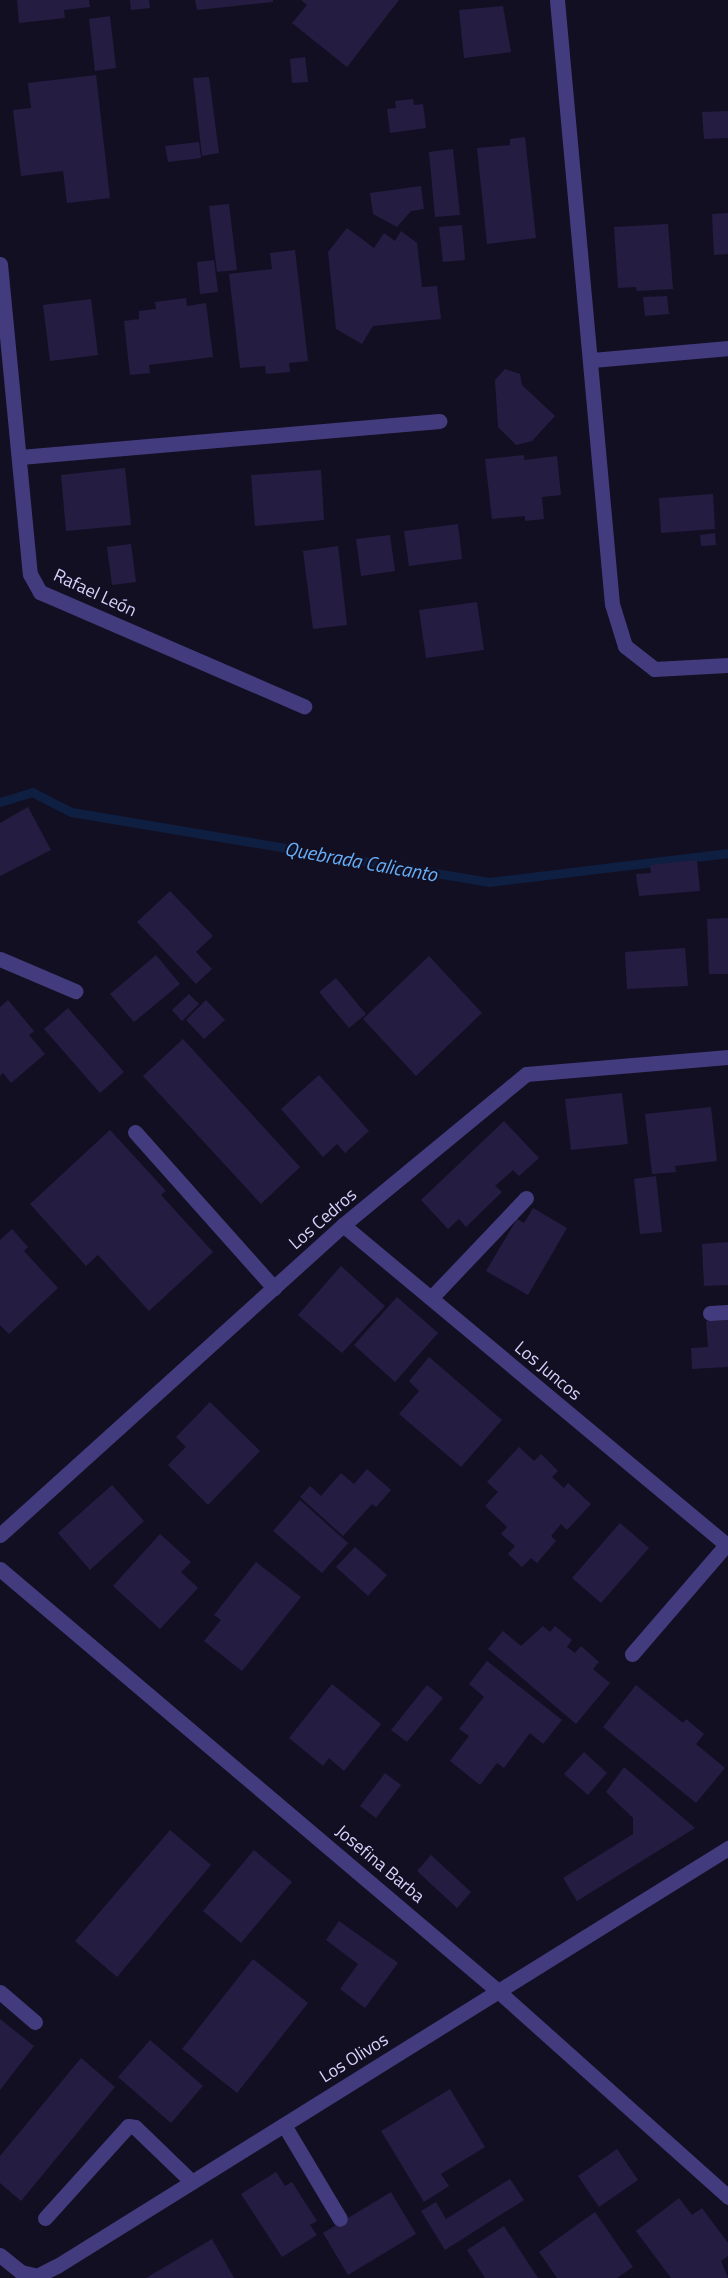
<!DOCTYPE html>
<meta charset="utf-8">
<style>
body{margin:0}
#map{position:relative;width:728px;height:2278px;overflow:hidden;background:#130f22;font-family:"Titillium Web",sans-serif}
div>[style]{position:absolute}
.stream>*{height:9px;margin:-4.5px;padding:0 4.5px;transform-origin:4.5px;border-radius:4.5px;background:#0e1f42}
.building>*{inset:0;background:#251c42}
.service>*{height:15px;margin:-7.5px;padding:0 7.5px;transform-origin:7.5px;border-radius:7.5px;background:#423c7f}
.minor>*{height:15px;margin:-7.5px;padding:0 7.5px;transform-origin:7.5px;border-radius:7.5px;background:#423c7f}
.tertiary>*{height:15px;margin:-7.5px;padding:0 7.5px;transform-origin:7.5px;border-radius:7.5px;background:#423c7f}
span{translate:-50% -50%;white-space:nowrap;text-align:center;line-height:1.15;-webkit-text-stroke:4.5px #130f22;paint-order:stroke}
.street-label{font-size:18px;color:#d9d2fd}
.water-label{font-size:20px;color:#66aef7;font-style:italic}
</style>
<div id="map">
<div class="stream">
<div style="left:0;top:802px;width:34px;rotate:-17deg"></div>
<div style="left:32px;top:792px;width:44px;rotate:27.1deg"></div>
<div style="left:71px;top:812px;width:424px;rotate:9.5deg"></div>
<div style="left:489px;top:882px;width:241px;rotate:-6.9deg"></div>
</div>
<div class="building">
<div style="clip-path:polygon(17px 0,89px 0,90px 7px,64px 10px,65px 18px,19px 23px)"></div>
<div style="clip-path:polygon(130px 0,149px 0,150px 8px,131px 10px)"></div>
<div style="clip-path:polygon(195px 0,273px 0,273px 2px,197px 10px)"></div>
<div style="clip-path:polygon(301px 0,399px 0,347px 67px,292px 23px,307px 5px)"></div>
<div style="clip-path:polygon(503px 6px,511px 52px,464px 58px,459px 10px)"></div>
<div style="clip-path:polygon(110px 16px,116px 68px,95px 71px,89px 19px)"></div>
<div style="clip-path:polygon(305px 57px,308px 82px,292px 83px,290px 59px)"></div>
<div style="clip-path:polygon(96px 75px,110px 198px,67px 203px,63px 171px,21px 176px,13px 110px,31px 108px,28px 83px)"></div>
<div style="clip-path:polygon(209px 77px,219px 153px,202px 156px,193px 78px)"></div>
<div style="clip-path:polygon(413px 99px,414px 105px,423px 104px,426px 128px,390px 133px,387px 109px,396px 108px,395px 101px)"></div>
<div style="clip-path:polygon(728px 111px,728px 138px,704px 139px,702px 112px)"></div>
<div style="clip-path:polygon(525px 137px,536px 238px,487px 244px,477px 148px,510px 145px,510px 139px)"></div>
<div style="clip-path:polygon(199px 142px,201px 158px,168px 162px,165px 146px)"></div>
<div style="clip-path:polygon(453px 149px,460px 215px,435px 217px,429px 152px)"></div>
<div style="clip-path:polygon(421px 186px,424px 209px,411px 211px,397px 227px,373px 214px,370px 193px)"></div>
<div style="clip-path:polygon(229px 204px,237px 270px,217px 272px,209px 206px)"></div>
<div style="clip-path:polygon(728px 213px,728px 254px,714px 255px,712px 214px)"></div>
<div style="clip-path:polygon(668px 224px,673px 289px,637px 291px,636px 287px,618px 288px,614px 227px)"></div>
<div style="clip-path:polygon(462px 225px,465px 260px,443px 262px,439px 227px)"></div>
<div style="clip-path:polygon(347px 228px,374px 248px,384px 233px,395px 241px,401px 231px,417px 243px,422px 287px,437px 286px,441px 319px,373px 326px,362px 344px,336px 329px,328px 252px)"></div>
<div style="clip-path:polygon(295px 250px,308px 361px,289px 363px,290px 372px,266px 374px,265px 366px,240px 368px,229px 274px,272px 269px,270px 253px)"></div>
<div style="clip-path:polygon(214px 260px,218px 292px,200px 294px,197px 262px)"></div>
<div style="clip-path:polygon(667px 296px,669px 314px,645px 316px,643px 297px)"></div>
<div style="clip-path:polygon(186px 298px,187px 306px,206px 303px,213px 357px,149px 365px,150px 373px,130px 375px,124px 321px,139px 319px,139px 311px,156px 309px,155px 302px)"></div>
<div style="clip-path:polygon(91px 299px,98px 355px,50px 361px,43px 305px)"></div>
<div style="clip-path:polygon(505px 369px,520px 374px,522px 385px,555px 416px,532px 441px,516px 445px,498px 427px,495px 380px)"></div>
<div style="clip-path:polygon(524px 455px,524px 460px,557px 456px,561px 495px,542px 497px,544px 519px,525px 521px,525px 516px,492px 519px,485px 459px)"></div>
<div style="clip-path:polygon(125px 468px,131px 525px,66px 531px,61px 475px)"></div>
<div style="clip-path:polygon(321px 470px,324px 520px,255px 526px,251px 475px)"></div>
<div style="clip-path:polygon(713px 494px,715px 529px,661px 533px,659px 498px)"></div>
<div style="clip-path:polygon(458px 524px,462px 559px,409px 566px,404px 531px)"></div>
<div style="clip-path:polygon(715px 533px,716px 545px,701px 546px,700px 535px)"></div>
<div style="clip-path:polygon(390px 535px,395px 571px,361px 576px,356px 539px)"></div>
<div style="clip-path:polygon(131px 544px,136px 582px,112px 585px,107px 547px)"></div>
<div style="clip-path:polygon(338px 546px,347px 625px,313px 629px,303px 551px)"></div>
<div style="clip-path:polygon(477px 602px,484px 650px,426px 658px,419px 610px)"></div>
<div style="clip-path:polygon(28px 807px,51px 850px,0 876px,0 823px)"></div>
<div style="clip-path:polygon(697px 860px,700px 891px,639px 896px,636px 874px,651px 873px,650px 865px)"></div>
<div style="clip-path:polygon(170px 891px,213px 936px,196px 952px,212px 969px,196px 984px,137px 922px)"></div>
<div style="clip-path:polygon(728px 918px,728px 974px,709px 974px,707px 919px)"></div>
<div style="clip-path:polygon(685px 948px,688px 986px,627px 989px,625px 952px)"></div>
<div style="clip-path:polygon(156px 955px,180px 984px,134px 1022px,110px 994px)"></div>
<div style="clip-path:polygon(429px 956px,482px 1013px,416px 1076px,363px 1019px)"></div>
<div style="clip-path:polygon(336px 978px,366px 1014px,349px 1028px,319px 992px)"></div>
<div style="clip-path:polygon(189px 994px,199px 1004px,182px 1021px,172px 1010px)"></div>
<div style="clip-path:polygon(8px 1000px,34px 1031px,29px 1035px,45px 1054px,11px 1083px,3px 1073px,0 1076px,0 1007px)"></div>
<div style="clip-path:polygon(206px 1000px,225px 1020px,204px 1039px,186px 1020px)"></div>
<div style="clip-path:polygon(68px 1008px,124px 1072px,100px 1093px,44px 1029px)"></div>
<div style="clip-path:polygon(183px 1039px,300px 1167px,261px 1204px,143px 1076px)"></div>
<div style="clip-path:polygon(319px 1075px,369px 1131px,345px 1153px,337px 1144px,323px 1157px,281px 1109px)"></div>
<div style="clip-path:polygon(622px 1093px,628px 1144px,571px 1150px,565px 1099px)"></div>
<div style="clip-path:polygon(711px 1107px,717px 1161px,675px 1166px,676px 1172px,652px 1174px,645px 1114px)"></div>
<div style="clip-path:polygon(504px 1121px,539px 1158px,519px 1176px,513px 1170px,495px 1186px,502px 1192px,466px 1227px,459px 1219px,448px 1229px,421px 1200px)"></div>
<div style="clip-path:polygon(110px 1130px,166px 1191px,161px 1195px,213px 1252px,149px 1311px,98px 1255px,86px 1266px,30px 1204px)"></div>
<div style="clip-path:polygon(656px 1176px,662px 1232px,640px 1234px,634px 1179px)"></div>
<div style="clip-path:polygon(533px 1208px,567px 1228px,528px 1295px,486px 1271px,517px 1219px,524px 1223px)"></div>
<div style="clip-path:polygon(12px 1229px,28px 1247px,24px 1251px,58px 1288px,9px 1334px,0 1325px,0 1240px)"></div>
<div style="clip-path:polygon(728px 1242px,728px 1285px,704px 1286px,702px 1244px)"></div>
<div style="clip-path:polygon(341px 1266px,385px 1306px,342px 1353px,298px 1315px)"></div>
<div style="clip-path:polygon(397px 1297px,438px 1333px,395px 1382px,354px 1345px)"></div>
<div style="clip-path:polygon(728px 1320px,728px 1367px,692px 1369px,691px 1348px,708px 1347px,706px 1321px)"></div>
<div style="clip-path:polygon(429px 1357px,502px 1420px,461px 1467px,399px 1414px,419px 1391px,409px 1381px)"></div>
<div style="clip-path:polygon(210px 1402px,260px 1451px,208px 1505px,168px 1465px,186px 1447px,176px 1437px)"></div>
<div style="clip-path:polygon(519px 1447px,534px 1461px,541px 1454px,558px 1471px,552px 1477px,564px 1488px,568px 1483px,591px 1504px,567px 1530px,561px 1524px,551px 1536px,556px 1541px,537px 1563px,531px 1558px,522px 1567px,508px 1554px,515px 1546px,501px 1534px,507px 1527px,485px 1506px,498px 1492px,487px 1482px)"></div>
<div style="clip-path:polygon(367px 1469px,391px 1490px,376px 1507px,372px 1504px,343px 1536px,300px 1497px,310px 1486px,321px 1496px,341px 1473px,354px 1484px)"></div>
<div style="clip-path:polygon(112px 1485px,144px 1521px,90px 1570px,58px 1533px)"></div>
<div style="clip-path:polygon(300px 1500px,348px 1543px,322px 1573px,273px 1531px)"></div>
<div style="clip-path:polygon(620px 1523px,649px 1548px,601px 1603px,572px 1578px)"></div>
<div style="clip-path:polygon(160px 1534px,191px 1562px,181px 1572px,198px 1588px,160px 1629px,113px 1586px)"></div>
<div style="clip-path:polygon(355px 1547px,387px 1575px,368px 1596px,336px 1567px)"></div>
<div style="clip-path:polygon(256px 1562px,301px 1597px,242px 1671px,204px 1641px,221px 1620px,214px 1615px)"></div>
<div style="clip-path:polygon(543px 1626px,550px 1632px,555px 1626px,572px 1640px,567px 1647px,575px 1653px,581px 1646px,599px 1662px,593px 1669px,610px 1683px,576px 1724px,488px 1649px,503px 1631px,521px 1646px)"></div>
<div style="clip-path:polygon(487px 1661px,562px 1720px,543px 1744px,530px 1733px,504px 1768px,497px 1763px,480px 1785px,450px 1761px,469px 1736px,459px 1729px,484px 1697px,469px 1684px)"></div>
<div style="clip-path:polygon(332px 1684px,381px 1724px,344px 1771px,329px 1758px,323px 1766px,289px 1738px)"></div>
<div style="clip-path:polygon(427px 1685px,443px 1698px,407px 1742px,391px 1730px)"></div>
<div style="clip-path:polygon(636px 1685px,683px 1723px,686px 1719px,704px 1734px,696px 1744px,725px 1768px,696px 1803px,603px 1727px)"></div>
<div style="clip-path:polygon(584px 1752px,607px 1773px,588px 1795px,564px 1774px)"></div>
<div style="clip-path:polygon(624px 1767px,695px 1828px,577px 1901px,563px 1878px,633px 1834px,633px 1818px,606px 1792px)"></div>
<div style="clip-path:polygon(385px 1773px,401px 1785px,376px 1818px,360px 1806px)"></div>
<div style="clip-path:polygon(170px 1830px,211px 1865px,117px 1977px,75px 1941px)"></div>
<div style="clip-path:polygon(254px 1850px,292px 1882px,241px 1943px,203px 1911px)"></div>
<div style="clip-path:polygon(431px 1855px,471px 1892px,457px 1908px,417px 1871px)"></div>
<div style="clip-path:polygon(339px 1921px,398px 1963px,365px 2008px,340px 1989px,358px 1964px,326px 1940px)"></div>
<div style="clip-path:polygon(253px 1959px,308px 2003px,237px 2093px,182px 2049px)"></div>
<div style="clip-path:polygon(0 2019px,34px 2046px,0 2090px)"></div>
<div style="clip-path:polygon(150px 2040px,203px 2086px,171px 2123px,118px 2077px)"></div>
<div style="clip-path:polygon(81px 2058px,115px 2087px,21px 2201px,0 2183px,0 2156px)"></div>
<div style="clip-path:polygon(450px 2089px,485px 2147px,441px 2174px,449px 2186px,424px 2202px,381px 2131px)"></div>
<div style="clip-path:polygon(617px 2149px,638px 2180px,599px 2207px,578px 2176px)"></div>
<div style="clip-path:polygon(276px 2172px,285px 2186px,292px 2182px,317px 2221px,310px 2225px,317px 2235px,282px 2257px,241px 2194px)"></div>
<div style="clip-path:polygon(510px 2179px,524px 2200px,445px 2250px,421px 2211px,436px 2202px,446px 2219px)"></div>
<div style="clip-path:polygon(391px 2192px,416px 2234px,348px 2275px,323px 2233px)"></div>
<div style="clip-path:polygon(679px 2198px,692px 2215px,702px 2208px,728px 2243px,728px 2256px,721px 2261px,728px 2278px,671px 2278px,636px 2231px)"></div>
<div style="clip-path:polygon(595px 2212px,633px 2267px,617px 2278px,557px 2278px,539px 2252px)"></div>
<div style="clip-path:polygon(504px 2226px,538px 2278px,485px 2278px,467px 2250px)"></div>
<div style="clip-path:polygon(212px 2239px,234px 2278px,146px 2278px)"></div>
</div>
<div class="service">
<div style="left:431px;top:1298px;width:138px;rotate:-46.5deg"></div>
</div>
<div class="minor">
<div style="left:557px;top:0;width:606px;rotate:84.8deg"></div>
<div style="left:612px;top:604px;width:44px;rotate:72.8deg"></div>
<div style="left:625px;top:646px;width:37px;rotate:38deg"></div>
<div style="left:654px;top:669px;width:74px;rotate:-3.1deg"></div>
<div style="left:0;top:264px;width:311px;rotate:84.5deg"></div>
<div style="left:30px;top:574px;width:21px;rotate:61deg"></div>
<div style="left:40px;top:592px;width:288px;rotate:23.4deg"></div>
<div style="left:592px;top:360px;width:137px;rotate:-5deg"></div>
<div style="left:20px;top:457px;width:421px;rotate:-4.9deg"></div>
<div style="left:0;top:959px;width:82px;rotate:23.1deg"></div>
<div style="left:135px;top:1132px;width:209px;rotate:48.3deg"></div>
<div style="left:343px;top:1225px;width:501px;rotate:39.82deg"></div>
<div style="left:710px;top:1313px;width:18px;rotate:-3deg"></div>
<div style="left:0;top:1535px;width:462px;rotate:-42.1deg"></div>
<div style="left:343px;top:1225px;width:237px;rotate:-39.5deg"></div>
<div style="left:526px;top:1074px;width:203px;rotate:-4.8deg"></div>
<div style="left:632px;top:1654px;width:144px;rotate:-49.2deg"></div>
<div style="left:0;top:1992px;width:46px;rotate:40.6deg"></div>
<div style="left:284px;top:2125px;width:109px;rotate:59.2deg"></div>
<div style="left:45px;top:2218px;width:124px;rotate:-47.9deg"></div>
<div style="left:128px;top:2126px;width:7px;rotate:8deg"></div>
<div style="left:135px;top:2127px;width:79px;rotate:44deg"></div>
<div style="left:0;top:2255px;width:27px;rotate:39deg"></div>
<div style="left:21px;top:2272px;width:16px;rotate:14deg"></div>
<div style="left:37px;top:2276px;width:22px;rotate:-27deg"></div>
<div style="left:57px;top:2266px;width:791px;rotate:-31.92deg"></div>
</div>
<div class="tertiary">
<div style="left:0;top:1569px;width:653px;rotate:40.28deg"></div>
<div style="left:498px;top:1991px;width:309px;rotate:41.8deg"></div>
</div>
<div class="street-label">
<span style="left:95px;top:593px;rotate:25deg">Rafael León</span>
<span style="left:323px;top:1219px;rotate:-41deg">Los Cedros</span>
<span style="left:548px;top:1371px;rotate:40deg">Los Juncos</span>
<span style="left:380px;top:1864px;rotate:40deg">Josefina Barba</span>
<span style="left:354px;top:2058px;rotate:-32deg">Los Olivos</span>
</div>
<div class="water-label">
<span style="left:361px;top:861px;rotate:10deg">Quebrada Calicanto</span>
</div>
</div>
